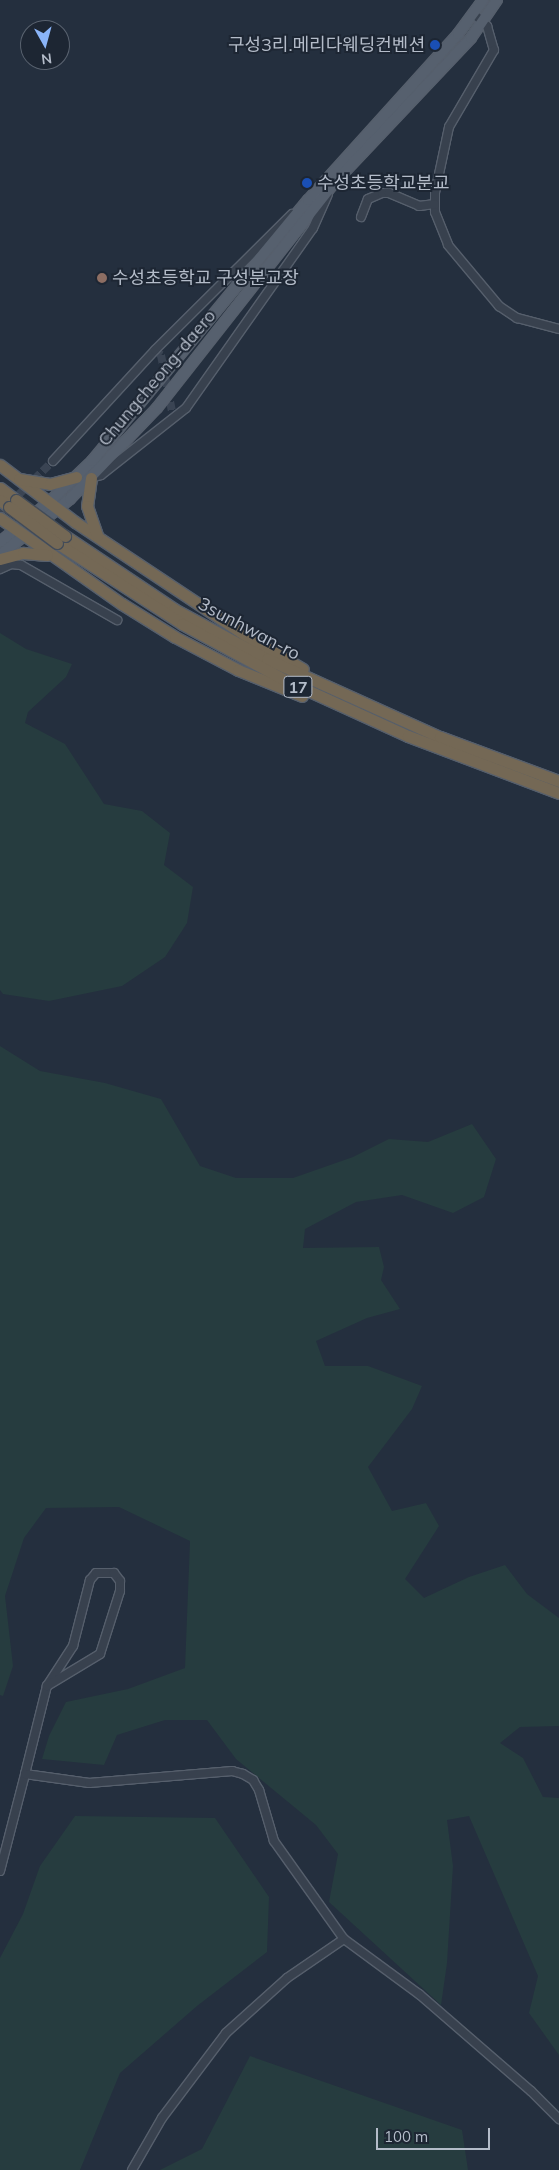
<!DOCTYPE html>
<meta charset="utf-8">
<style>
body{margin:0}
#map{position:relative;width:559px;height:2170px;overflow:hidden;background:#242f3e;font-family:Mulish,"Noto Sans KR",sans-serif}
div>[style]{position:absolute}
.green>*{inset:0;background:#263c3f}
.minor-tunnel>*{height:8px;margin-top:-4px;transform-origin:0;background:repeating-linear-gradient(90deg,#3a4453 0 8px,transparent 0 12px)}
.roads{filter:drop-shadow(1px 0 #565f6c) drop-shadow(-1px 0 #565f6c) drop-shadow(0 1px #565f6c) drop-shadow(0 -1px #565f6c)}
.minor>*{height:8px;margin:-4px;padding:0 4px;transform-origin:4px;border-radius:4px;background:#38414e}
.major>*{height:10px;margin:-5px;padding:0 5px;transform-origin:5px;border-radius:5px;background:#56606e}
.highway>*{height:11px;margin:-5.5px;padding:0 5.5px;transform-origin:5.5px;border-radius:5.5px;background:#746855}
.bridges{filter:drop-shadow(1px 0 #434c59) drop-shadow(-1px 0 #434c59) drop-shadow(0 1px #434c59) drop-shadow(0 -1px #434c59)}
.highway-bridge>*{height:11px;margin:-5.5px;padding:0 5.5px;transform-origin:5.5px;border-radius:5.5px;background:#746855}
.dots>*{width:14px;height:14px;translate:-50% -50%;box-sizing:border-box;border:2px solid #1d2633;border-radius:50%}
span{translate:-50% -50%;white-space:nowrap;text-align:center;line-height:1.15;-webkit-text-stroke:4px #1d2633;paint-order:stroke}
.shield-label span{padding:1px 4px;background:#1d2633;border:1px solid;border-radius:4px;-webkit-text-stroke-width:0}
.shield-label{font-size:16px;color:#b4bcc9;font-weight:700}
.poi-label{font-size:18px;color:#b4bcc9}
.right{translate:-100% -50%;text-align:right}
.left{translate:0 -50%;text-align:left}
.street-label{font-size:18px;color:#b4bcc9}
.north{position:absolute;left:20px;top:20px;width:50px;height:50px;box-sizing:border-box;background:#1d2633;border:1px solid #59626f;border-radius:50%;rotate:173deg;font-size:14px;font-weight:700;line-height:20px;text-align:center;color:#b4bcc9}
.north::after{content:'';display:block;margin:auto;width:18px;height:22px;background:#8ab4f8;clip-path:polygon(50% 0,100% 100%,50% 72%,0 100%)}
.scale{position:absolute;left:376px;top:2128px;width:114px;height:22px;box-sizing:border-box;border:2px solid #b4bcc9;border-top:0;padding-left:6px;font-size:15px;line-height:18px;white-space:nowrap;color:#b4bcc9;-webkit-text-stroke:4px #1d2633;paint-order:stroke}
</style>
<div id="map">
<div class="green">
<div style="clip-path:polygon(0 633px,26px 649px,72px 664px,66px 677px,28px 712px,25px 723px,65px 744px,104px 804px,142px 811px,170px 833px,164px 865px,193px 887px,187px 923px,165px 957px,122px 986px,49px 1001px,3px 994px,0 990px)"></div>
<div style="clip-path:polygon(0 1046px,40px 1071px,105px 1083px,161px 1099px,200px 1166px,236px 1178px,293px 1178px,353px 1157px,389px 1139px,428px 1142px,472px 1124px,496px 1159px,484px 1197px,453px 1213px,402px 1195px,356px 1202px,305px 1229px,303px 1248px,379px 1247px,384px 1267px,381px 1280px,400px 1309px,367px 1318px,316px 1341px,325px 1366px,368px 1366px,422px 1386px,412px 1409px,368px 1467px,392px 1511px,426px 1503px,439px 1526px,405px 1579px,424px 1598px,469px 1577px,505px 1565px,527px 1594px,559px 1618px,559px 1726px,520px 1727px,500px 1743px,523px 1758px,543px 1797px,559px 1798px,559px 2055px,529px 2013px,538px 1976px,469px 1816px,447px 1820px,453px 1866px,447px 1963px,441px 2005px,329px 1902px,338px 1854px,316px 1825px,236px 1759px,207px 1720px,165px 1720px,117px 1735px,104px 1765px,42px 1759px,49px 1736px,66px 1702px,128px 1689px,185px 1668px,190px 1541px,119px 1507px,46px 1508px,24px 1538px,5px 1596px,13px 1666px,3px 1696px,0 1695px)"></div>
<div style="clip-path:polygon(75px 1816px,215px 1818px,269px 1897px,267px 1952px,197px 2006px,120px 2073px,80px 2170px,0 2170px,0 1958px,23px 1914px,40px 1866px)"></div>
<div style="clip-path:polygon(250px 2056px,462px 2130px,468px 2170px,160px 2170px,202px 2149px)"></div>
</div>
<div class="minor-tunnel">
<div style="left:155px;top:350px;width:8px;rotate:40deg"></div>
<div style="left:161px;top:355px;width:63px;rotate:79deg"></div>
<div style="left:0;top:513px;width:74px;rotate:-44.5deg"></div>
</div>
<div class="roads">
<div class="minor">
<div style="left:474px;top:14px;width:18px;rotate:43deg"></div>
<div style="left:487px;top:26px;width:25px;rotate:74deg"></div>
<div style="left:494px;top:50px;width:89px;rotate:120.3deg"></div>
<div style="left:449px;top:127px;width:67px;rotate:102deg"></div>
<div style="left:435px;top:193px;width:19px;rotate:90deg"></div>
<div style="left:435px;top:212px;width:35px;rotate:68deg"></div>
<div style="left:448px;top:245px;width:80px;rotate:50.1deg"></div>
<div style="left:499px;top:306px;width:22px;rotate:34deg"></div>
<div style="left:517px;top:318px;width:43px;rotate:14.7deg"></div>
<div style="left:361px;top:217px;width:19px;rotate:-69deg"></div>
<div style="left:368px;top:199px;width:15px;rotate:-23deg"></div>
<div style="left:382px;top:193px;width:7px"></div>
<div style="left:389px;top:193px;width:33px;rotate:23deg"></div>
<div style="left:419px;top:206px;width:16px;rotate:-7deg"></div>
<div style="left:53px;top:461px;width:151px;rotate:-47.4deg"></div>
<div style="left:155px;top:350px;width:193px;rotate:-44.8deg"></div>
<div style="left:91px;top:478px;width:10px;rotate:-17deg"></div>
<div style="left:101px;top:475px;width:108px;rotate:-38.2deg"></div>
<div style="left:186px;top:408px;width:220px;rotate:-54.8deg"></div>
<div style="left:313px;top:228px;width:36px;rotate:-66deg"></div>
<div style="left:0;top:569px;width:12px;rotate:-24deg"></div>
<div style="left:11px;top:564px;width:10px;rotate:6deg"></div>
<div style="left:21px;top:565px;width:111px;rotate:29.8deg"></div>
<div style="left:25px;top:1774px;width:91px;rotate:-76deg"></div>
<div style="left:47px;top:1686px;width:48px;rotate:-57deg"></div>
<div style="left:73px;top:1646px;width:68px;rotate:-75.6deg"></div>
<div style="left:90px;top:1580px;width:9px;rotate:-49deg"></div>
<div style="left:96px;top:1573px;width:18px"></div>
<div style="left:114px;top:1573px;width:10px;rotate:53deg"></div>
<div style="left:120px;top:1581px;width:10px;rotate:90deg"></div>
<div style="left:120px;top:1591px;width:66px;rotate:107.6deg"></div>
<div style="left:100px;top:1654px;width:62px;rotate:148.9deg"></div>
<div style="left:0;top:1871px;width:100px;rotate:-75.5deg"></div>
<div style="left:25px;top:1774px;width:65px;rotate:8deg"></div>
<div style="left:89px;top:1783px;width:144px;rotate:-4.8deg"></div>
<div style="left:232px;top:1771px;width:11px;rotate:15deg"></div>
<div style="left:243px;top:1774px;width:12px;rotate:31deg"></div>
<div style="left:253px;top:1780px;width:12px;rotate:59deg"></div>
<div style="left:259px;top:1790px;width:53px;rotate:73.6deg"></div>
<div style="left:274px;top:1841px;width:120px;rotate:54.5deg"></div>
<div style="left:344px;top:1939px;width:93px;rotate:36.3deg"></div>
<div style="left:419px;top:1994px;width:148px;rotate:40.9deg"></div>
<div style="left:531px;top:2091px;width:40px;rotate:45deg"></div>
<div style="left:132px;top:2170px;width:60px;rotate:-60deg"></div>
<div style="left:162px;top:2118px;width:106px;rotate:-53deg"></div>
<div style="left:226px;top:2033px;width:82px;rotate:-42deg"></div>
<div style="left:287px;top:1978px;width:69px;rotate:-34.4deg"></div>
</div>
<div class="major">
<div style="left:0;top:542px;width:62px;rotate:-39.1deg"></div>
<div style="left:48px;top:503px;width:61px;rotate:-43.7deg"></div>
<div style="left:92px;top:461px;width:339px;rotate:-50.4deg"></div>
<div style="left:308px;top:200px;width:224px;rotate:-47.9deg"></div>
<div style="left:458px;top:34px;width:42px;rotate:-53.7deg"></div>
<div style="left:0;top:555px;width:90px;rotate:-38.7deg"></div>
<div style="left:70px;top:499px;width:126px;rotate:-46.3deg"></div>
<div style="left:157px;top:408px;width:288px;rotate:-51.8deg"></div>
<div style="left:335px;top:182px;width:198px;rotate:-46.6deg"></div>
<div style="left:471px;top:38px;width:46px;rotate:-55.6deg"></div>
</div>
<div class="highway">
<div style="left:0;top:465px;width:94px;rotate:37.2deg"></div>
<div style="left:75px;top:522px;width:204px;rotate:33.6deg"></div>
<div style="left:245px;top:635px;width:67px;rotate:30.4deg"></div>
<div style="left:91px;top:478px;width:28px;rotate:98deg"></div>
<div style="left:87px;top:506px;width:31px;rotate:71deg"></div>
<div style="left:19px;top:479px;width:31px;rotate:9deg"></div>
<div style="left:50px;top:484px;width:27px;rotate:-15deg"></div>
<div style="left:0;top:488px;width:20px;rotate:37deg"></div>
<div style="left:0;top:500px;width:11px;rotate:38deg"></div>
<div style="left:0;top:518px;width:149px;rotate:35.2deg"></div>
<div style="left:122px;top:604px;width:62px;rotate:31.9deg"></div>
<div style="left:175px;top:637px;width:71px;rotate:27.6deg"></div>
<div style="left:238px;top:670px;width:69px;rotate:22.1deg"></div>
<div style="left:65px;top:536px;width:131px;rotate:33.8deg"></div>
<div style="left:174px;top:609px;width:106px;rotate:28.3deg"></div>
<div style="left:267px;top:659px;width:190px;rotate:24.3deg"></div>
<div style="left:440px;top:737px;width:127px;rotate:20.3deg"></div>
<div style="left:57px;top:543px;width:149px;rotate:32.9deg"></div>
<div style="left:182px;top:624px;width:117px;rotate:28.5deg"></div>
<div style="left:285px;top:680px;width:135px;rotate:24.5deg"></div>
<div style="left:408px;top:736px;width:161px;rotate:20.7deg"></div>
<div style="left:0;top:559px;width:24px;rotate:-15deg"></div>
<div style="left:23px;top:553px;width:24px;rotate:5deg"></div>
</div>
</div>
<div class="bridges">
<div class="highway-bridge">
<div style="left:16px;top:500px;width:61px;rotate:36.3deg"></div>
<div style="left:9px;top:507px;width:60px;rotate:36.9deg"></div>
</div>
</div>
<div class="dots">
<div style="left:435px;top:45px;background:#1a4fb4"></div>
<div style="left:307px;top:183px;background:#1a4fb4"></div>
<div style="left:102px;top:278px;background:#8d6e63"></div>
</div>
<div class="shield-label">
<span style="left:298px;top:687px">17</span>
</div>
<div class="poi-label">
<span class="right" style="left:425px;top:45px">구성3리.메리다웨딩컨벤션</span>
<span class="left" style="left:317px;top:183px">수성초등학교분교</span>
<span class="left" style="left:112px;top:278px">수성초등학교 구성분교장</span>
</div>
<div class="street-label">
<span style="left:157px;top:378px;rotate:-50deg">Chungcheong-daero</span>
<span style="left:249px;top:629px;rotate:28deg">3sunhwan-ro</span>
</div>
<div class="north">N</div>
<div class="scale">100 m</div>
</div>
